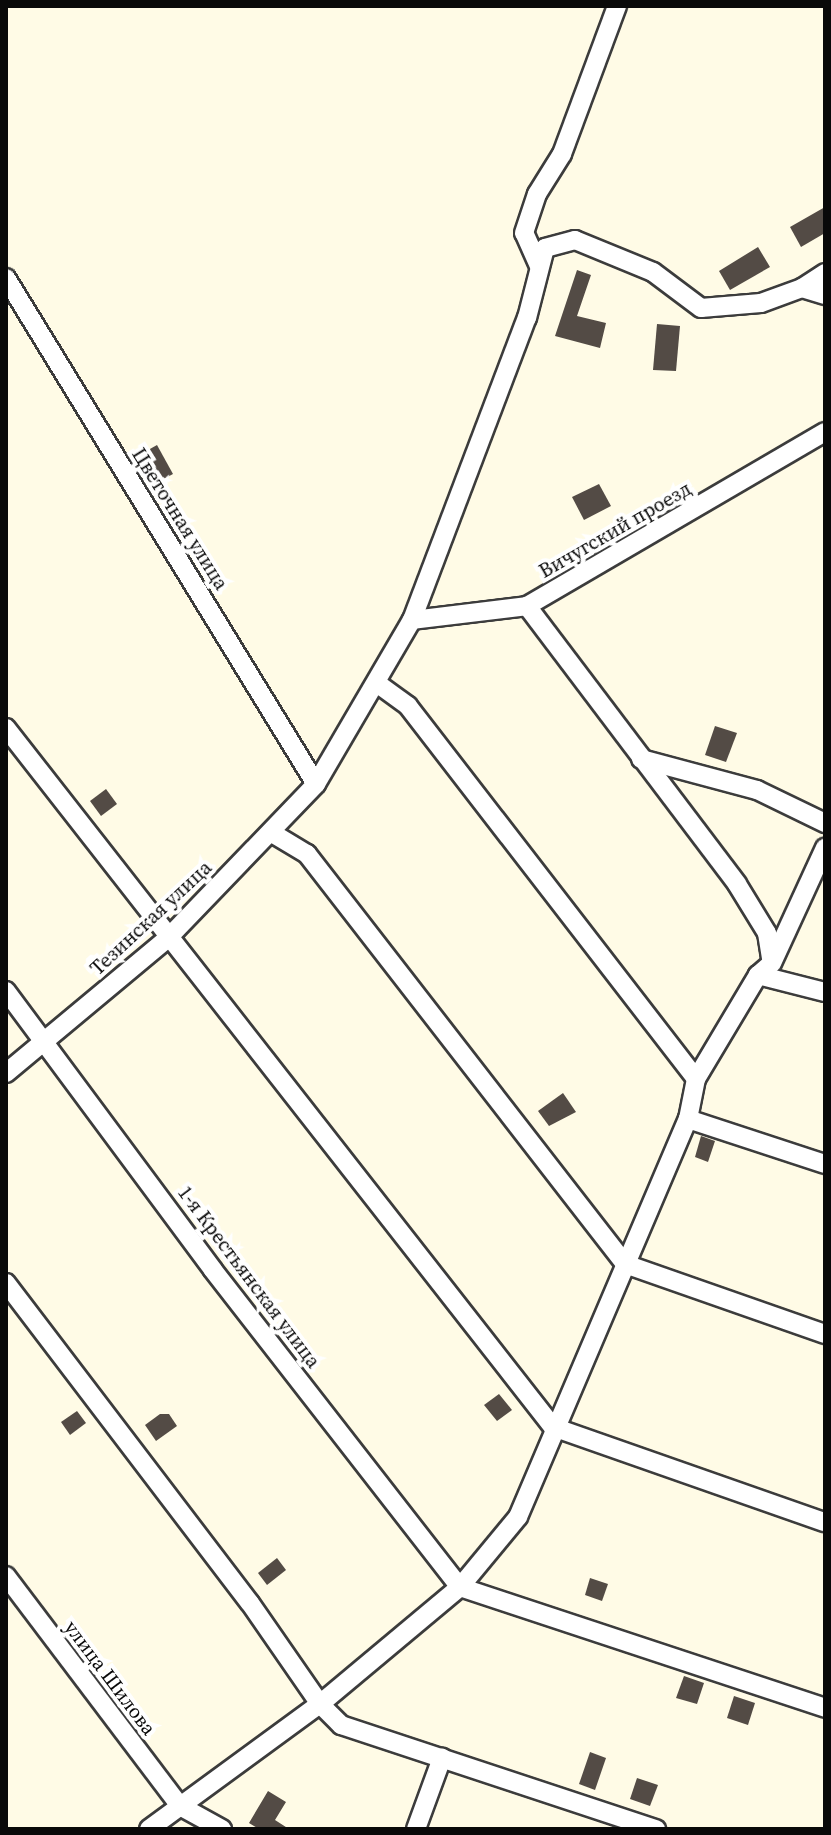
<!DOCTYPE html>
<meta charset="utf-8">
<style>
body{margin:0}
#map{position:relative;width:831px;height:1835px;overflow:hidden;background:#fffbe6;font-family:"Source Serif 4",serif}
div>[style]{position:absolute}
.building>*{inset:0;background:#534b45}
.roads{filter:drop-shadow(2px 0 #3c3c3c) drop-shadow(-2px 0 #3c3c3c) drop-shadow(0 2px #3c3c3c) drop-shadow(0 -2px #3c3c3c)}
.minor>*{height:18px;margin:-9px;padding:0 9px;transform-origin:9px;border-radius:9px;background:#fff}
span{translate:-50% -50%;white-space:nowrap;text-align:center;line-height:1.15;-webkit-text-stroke:8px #fff;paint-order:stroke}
.street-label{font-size:20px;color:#090909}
.frame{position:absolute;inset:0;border:8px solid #090909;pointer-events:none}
</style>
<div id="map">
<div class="building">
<div style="clip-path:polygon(825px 207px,825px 233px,801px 247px,790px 227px)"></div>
<div style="clip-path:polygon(758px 247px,770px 267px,730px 290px,719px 271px)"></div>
<div style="clip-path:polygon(577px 270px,591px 275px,577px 316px,606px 323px,600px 348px,555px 336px)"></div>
<div style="clip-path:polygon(657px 324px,680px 326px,676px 371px,653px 370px)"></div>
<div style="clip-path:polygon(157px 445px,173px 474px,156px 483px,141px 454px)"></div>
<div style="clip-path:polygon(599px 484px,611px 506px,584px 520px,572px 497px)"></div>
<div style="clip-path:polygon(715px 726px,737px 733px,726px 762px,705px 755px)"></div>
<div style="clip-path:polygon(106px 789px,117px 804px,101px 816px,90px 801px)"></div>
<div style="clip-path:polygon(563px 1093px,576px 1112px,549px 1126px,538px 1111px)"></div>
<div style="clip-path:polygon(701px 1136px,715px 1141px,708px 1162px,695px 1157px)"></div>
<div style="clip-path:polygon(499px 1394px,512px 1410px,497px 1421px,484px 1405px)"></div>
<div style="clip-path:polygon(77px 1411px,86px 1423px,70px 1435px,61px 1422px)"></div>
<div style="clip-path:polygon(160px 1414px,169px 1414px,177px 1426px,156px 1441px,145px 1425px)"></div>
<div style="clip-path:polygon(277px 1558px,286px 1570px,267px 1585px,258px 1573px)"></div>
<div style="clip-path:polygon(590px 1578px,608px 1584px,602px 1601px,585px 1595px)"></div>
<div style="clip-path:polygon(684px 1676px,704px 1683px,697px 1704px,676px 1698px)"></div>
<div style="clip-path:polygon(734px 1696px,755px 1703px,748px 1725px,727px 1718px)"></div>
<div style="clip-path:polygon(590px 1752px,606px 1758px,595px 1790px,579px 1784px)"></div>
<div style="clip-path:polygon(637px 1778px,658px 1785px,650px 1806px,630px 1799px)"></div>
<div style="clip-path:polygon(268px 1791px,286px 1802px,275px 1820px,289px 1829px,259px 1829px,249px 1823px)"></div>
</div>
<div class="roads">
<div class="minor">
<div style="left:539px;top:266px;width:36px;rotate:-114deg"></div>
<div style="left:524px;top:233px;width:41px;rotate:-71.6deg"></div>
<div style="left:537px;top:194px;width:47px;rotate:-58deg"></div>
<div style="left:562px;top:154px;width:158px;rotate:-69.6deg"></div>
<div style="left:6px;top:278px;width:593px;rotate:58.51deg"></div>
<div style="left:802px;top:288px;width:24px;rotate:17deg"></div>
<div style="left:527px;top:606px;width:348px;rotate:52.9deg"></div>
<div style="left:737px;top:884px;width:57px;rotate:58.5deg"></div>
<div style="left:767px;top:933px;width:30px;rotate:81deg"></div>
<div style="left:412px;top:620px;width:116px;rotate:-6.9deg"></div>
<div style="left:527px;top:606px;width:345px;rotate:-30.3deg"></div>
<div style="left:378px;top:684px;width:37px;rotate:36deg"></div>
<div style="left:408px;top:706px;width:471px;rotate:52.3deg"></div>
<div style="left:6px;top:728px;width:888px;rotate:51.96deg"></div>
<div style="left:553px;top:1427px;width:288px;rotate:19.3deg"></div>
<div style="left:641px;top:759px;width:120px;rotate:15deg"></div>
<div style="left:757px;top:790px;width:76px;rotate:25.9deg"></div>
<div style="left:272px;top:833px;width:41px;rotate:31deg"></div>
<div style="left:307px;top:854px;width:519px;rotate:52.2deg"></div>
<div style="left:625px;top:1264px;width:212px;rotate:19.3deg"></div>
<div style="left:758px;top:975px;width:69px;rotate:14.2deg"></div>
<div style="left:6px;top:991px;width:347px;rotate:53.4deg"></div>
<div style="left:213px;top:1270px;width:402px;rotate:52.1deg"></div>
<div style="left:460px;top:1587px;width:385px;rotate:18.3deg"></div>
<div style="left:6px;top:1073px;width:209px;rotate:-39.8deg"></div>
<div style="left:167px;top:939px;width:215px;rotate:-46.1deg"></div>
<div style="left:316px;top:784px;width:190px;rotate:-59.7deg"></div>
<div style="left:412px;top:620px;width:323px;rotate:-69.2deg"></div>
<div style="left:527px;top:318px;width:72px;rotate:-75.6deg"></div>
<div style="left:545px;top:248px;width:31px;rotate:-15deg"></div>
<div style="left:575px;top:240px;width:84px;rotate:22.3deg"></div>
<div style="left:653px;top:272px;width:60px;rotate:36.9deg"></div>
<div style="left:701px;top:308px;width:60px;rotate:-4.8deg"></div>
<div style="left:761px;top:303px;width:44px;rotate:-20.1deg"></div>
<div style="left:802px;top:288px;width:27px;rotate:-33deg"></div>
<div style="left:688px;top:1119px;width:144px;rotate:18.2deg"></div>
<div style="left:6px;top:1283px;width:402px;rotate:52.7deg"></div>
<div style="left:250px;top:1603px;width:123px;rotate:55.3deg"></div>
<div style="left:320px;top:1704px;width:30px;rotate:45deg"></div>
<div style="left:341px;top:1725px;width:332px;rotate:18.3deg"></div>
<div style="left:6px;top:1576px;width:288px;rotate:52.9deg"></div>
<div style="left:180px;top:1806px;width:48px;rotate:28.7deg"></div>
<div style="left:149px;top:1829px;width:212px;rotate:-36.2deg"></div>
<div style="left:320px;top:1704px;width:182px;rotate:-39.9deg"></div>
<div style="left:460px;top:1587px;width:91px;rotate:-50.4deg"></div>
<div style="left:518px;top:1517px;width:433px;rotate:-66.9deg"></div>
<div style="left:688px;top:1119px;width:41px;rotate:-78.7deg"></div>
<div style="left:696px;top:1079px;width:121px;rotate:-59.2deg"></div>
<div style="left:758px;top:975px;width:18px;rotate:-41deg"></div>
<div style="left:772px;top:963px;width:127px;rotate:-65.3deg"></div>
<div style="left:416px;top:1829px;width:76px;rotate:-69.9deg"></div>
</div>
</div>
<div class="street-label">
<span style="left:180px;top:519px;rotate:58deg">Цветочная улица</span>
<span style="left:615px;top:530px;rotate:-30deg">Вичугский проезд</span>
<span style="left:151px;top:918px;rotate:-43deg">Тезинская улица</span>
<span style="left:249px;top:1277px;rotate:53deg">1-я Крестьянская улица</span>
<span style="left:110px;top:1678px;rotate:53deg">улица Шилова</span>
</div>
<div class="frame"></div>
</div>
